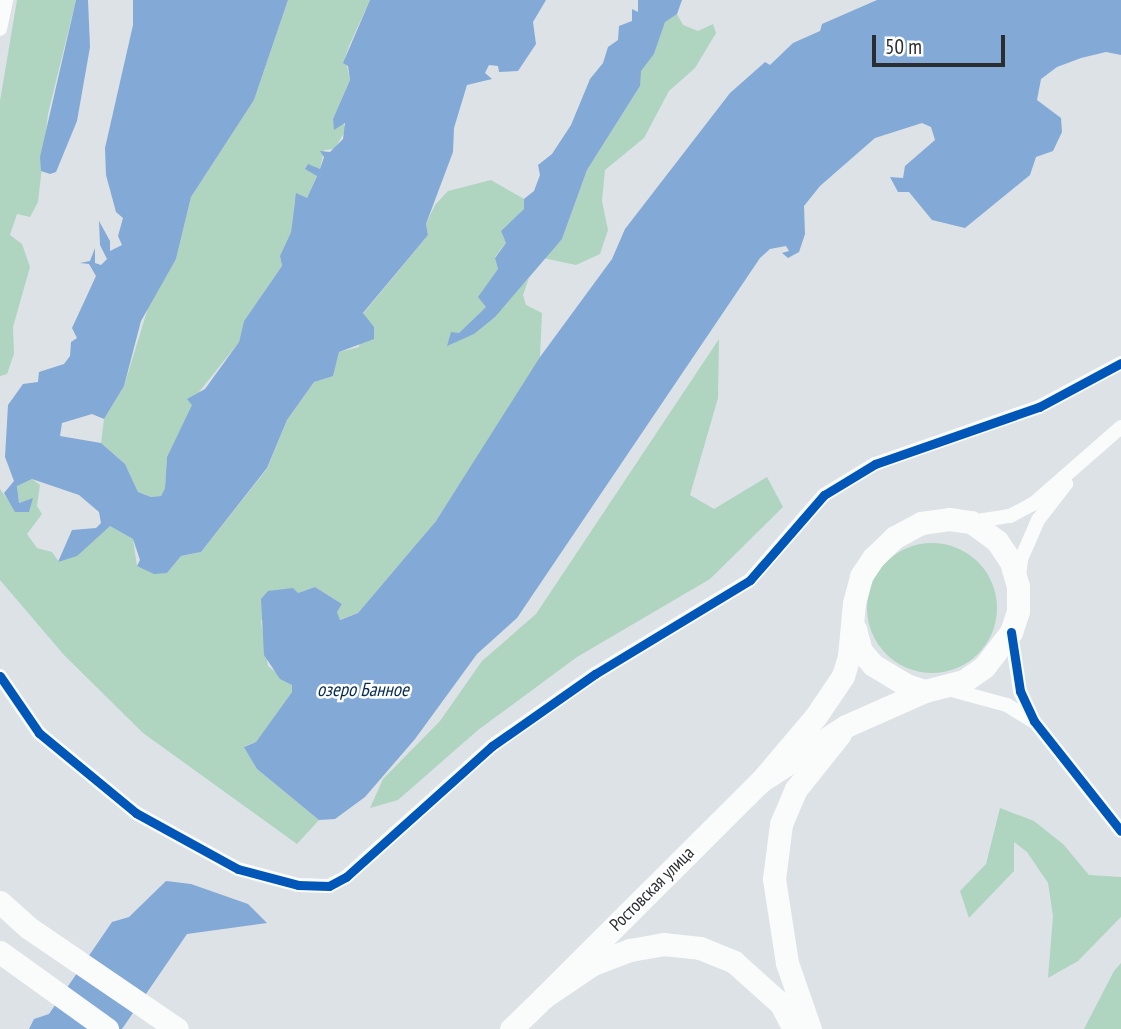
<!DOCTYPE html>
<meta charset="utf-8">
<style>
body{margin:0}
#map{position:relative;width:1121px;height:1029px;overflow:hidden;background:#dde2e6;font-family:"PT Sans Narrow",sans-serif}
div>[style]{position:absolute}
.green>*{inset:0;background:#afd5c0}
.round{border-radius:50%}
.water>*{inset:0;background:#83a9d6}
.street>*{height:14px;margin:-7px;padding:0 7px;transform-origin:7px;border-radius:7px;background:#fafbfb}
.primary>*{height:23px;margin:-11.5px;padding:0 11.5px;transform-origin:11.5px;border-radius:11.5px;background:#fafbfb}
.cycleway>*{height:9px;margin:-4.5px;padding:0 4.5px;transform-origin:4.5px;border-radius:4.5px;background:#0057b8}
span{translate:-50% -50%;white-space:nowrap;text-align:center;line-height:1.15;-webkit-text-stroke:5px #fff;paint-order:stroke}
.street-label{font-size:18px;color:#2a2e31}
.water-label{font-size:19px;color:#052c53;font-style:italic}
.scale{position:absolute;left:872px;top:35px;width:133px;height:32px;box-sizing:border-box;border:4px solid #2a2e31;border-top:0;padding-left:9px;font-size:21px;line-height:24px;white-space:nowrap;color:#2a2e31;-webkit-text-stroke:5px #fff;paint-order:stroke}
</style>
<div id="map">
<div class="green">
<div style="clip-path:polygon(17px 0,76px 0,48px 114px,38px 202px,30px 217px,17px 214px,10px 235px,22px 244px,30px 267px,13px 327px,14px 354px,7px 374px,0 376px,0 101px)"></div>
<div style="clip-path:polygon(288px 0,370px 0,349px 46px,345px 58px,350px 80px,333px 119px,335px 129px,342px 121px,346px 129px,335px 149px,324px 150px,320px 169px,313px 167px,317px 175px,307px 198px,295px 200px,291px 232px,280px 256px,282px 266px,244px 321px,239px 342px,199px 392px,167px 457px,165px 488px,161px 496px,151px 497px,138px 492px,125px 464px,101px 443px,104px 419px,124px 386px,151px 298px,176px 259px,191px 197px,254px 100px)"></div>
<div style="clip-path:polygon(677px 14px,683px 25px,698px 31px,713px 24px,716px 33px,695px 68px,669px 91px,644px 138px,605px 170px,602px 201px,608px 230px,600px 254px,576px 265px,543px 258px,562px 239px,587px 170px,640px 86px,640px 71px,654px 54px,665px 21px)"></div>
<div style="clip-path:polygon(491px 180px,524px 199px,524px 209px,501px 231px,506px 243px,495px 257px,498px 269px,490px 281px,486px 307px,447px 345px,474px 334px,529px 278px,523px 295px,526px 305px,542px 313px,540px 357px,535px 369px,436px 521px,358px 613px,339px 620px,337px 612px,342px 604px,315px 587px,298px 593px,261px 621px,268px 666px,292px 685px,292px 692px,256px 742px,245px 746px,257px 769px,319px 820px,297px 844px,143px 733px,64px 655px,0 580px,0 489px,13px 507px,29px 511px,31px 499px,19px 503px,17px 485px,32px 479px,40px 485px,37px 506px,42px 514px,27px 534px,37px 548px,52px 552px,59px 562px,110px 526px,133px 539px,137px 566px,167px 573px,181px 556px,201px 552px,267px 469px,287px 420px,314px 382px,333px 375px,339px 352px,359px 347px,363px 314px,428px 235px,426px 224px,435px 205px,448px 191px)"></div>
<div style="clip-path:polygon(719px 339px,718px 398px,690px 495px,714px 509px,767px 477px,783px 507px,710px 579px,577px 657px,478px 730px,398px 800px,370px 808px,383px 779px,440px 721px,482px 661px,536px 614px)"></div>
<div class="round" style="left:867px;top:543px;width:130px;height:130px"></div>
<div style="clip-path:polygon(1000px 808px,1034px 821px,1063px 844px,1089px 875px,1121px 877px,1121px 917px,1078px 961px,1048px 978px,1053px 916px,1048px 883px,1027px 852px,1014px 842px,1014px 871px,969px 918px,960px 891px,986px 864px)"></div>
<div style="clip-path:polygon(1121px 963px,1121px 1029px,1084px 1029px,1114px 971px)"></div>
</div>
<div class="water">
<div style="clip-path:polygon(76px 0,88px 0,90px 47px,77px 121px,56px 172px,50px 174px,41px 171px,40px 157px)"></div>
<div style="clip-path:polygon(133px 0,288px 0,254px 100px,191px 197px,176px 259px,141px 321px,124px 386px,104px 419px,92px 414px,62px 423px,60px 436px,101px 443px,125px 464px,138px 492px,151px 497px,161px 496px,165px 488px,167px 457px,192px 405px,187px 399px,205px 389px,239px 342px,244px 321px,282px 266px,280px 256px,291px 232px,296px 193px,307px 198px,317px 176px,305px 169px,308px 164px,320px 169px,324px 157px,320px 151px,330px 152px,343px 139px,345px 123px,334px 130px,333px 119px,350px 80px,348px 66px,343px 63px,370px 0,546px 0,533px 22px,536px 44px,518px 71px,499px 72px,498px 66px,489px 65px,485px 73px,492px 79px,467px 85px,454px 128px,453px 152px,426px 224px,428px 235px,363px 313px,374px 327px,374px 339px,339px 352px,333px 376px,314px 382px,287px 420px,267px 468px,201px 552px,181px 556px,167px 573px,154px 574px,137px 566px,140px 560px,133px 539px,110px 526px,77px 556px,58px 562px,72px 530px,96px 528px,101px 523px,99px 512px,79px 495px,32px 479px,17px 486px,19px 503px,33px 498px,29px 512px,15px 512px,4px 493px,14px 481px,5px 457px,8px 405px,23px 384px,38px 382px,39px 372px,64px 364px,70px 356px,71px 342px,77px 338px,72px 328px,96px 276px,89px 264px,80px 263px,90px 261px,95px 248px,95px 263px,101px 265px,107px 259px,100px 245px,99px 221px,110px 241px,110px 251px,122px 245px,118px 236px,123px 218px,116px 212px,106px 175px,105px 148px,133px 25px)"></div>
<div style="clip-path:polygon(638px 0,682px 0,677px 14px,665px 22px,654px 54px,641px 71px,640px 86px,587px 170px,562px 239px,495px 317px,474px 334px,447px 346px,451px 332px,459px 333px,486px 307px,478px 297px,498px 269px,495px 258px,506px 243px,501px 231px,524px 209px,524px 199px,534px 191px,540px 175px,538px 165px,552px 154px,571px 125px,590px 79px,603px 63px,608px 47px,618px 40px,619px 26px,632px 21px,632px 9px,638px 12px)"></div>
<div style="clip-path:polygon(877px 0,1121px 0,1121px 55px,1106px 52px,1081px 58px,1057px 67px,1041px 79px,1037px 100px,1061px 118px,1062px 132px,1053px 151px,1036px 157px,1030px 175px,965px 228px,932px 220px,909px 192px,898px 192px,890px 177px,903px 178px,905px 166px,935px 140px,931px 127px,922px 123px,875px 138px,820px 186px,804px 206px,805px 234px,799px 252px,788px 258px,782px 253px,789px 251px,786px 246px,770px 249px,760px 258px,517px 618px,477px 654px,415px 739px,365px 797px,335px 819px,319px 820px,257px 769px,244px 747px,256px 742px,292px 692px,292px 685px,280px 679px,264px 655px,261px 599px,268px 591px,293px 588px,298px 593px,315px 587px,342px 604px,337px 612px,340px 620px,358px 613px,436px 521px,540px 357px,612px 259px,625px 229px,730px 93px,765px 62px,770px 65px,793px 43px,820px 31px,822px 24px)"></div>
<div style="clip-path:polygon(166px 881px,191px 884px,248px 904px,267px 923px,187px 934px,122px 1029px,29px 1029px,34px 1019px,49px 1014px,112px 922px,129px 917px)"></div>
</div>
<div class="street">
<div style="left:0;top:29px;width:30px;rotate:-78deg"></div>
<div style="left:971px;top:522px;width:39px;rotate:-9deg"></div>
<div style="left:1010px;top:516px;width:26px;rotate:-28deg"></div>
<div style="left:1033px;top:504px;width:117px;rotate:-41.2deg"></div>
<div style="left:1019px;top:576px;width:17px;rotate:-83deg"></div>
<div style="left:1021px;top:559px;width:43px;rotate:-66.4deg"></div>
<div style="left:1038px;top:520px;width:46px;rotate:-52.1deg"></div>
<div style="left:1011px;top:632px;width:60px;rotate:81.3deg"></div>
<div style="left:1020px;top:691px;width:33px;rotate:65deg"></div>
<div style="left:1034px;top:721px;width:140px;rotate:51.7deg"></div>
<div style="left:0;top:676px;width:69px;rotate:55.6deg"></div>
<div style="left:39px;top:733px;width:126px;rotate:39.5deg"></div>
<div style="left:136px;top:813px;width:116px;rotate:28.8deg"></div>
<div style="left:238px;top:869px;width:62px;rotate:14.9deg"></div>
<div style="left:298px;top:885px;width:31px;rotate:2deg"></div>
<div style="left:329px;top:886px;width:19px;rotate:-28deg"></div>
<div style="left:346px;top:877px;width:196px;rotate:-41.9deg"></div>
<div style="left:492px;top:746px;width:126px;rotate:-35deg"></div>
<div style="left:595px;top:674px;width:181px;rotate:-31.2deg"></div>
<div style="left:750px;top:580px;width:113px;rotate:-49deg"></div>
<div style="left:824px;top:495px;width:60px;rotate:-31.3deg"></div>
<div style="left:875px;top:464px;width:174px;rotate:-19.2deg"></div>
<div style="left:1039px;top:407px;width:93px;rotate:-28.2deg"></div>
<div style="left:948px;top:689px;width:61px;rotate:15.2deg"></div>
<div style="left:1007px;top:705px;width:31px;rotate:32deg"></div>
</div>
<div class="primary">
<div style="left:855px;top:629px;width:23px;rotate:75deg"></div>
<div style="left:861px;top:651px;width:18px;rotate:49deg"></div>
<div style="left:873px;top:665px;width:39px;rotate:31deg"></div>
<div style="left:906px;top:685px;width:20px;rotate:18deg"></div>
<div style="left:0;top:902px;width:39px;rotate:42deg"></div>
<div style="left:29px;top:928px;width:179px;rotate:34.3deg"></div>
<div style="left:0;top:952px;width:132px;rotate:35.7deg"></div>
<div style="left:544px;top:997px;width:306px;rotate:-44.9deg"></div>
<div style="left:761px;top:781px;width:85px;rotate:-49.8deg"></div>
<div style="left:816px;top:716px;width:48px;rotate:-56deg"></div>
<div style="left:843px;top:676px;width:21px;rotate:-73deg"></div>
<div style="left:849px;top:656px;width:53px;rotate:-84.6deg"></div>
<div style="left:854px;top:603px;width:28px;rotate:-75deg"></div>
<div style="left:861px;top:576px;width:22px;rotate:-56deg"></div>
<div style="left:873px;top:558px;width:30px;rotate:-44deg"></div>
<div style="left:895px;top:537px;width:30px;rotate:-28deg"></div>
<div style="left:921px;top:523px;width:28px;rotate:-8deg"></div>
<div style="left:949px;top:519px;width:22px;rotate:8deg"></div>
<div style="left:971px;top:522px;width:32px;rotate:36deg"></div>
<div style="left:997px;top:541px;width:25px;rotate:56deg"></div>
<div style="left:1011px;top:562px;width:25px;rotate:74deg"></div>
<div style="left:1018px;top:586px;width:25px;rotate:90deg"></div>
<div style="left:1018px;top:611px;width:22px;rotate:108deg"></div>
<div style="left:1011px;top:632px;width:44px;rotate:127.6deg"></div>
<div style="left:984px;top:667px;width:24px;rotate:145deg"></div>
<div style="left:964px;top:681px;width:40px;rotate:165.6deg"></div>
<div style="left:925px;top:691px;width:86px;rotate:156.1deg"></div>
<div style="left:846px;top:726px;width:101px;rotate:147.1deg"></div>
<div style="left:511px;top:1029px;width:46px;rotate:-44.1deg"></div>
<div style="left:544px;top:997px;width:59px;rotate:-34deg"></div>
<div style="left:593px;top:964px;width:40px;rotate:-21deg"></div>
<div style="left:630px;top:950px;width:34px;rotate:-10deg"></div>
<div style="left:663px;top:944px;width:37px;rotate:6deg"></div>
<div style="left:700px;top:948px;width:37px;rotate:22deg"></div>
<div style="left:734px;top:962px;width:63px;rotate:41.8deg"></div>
<div style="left:781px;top:1004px;width:28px;rotate:63deg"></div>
<div style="left:810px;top:1029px;width:70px;rotate:-109.2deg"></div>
<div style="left:787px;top:963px;width:85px;rotate:-98.8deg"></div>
<div style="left:774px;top:879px;width:55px;rotate:-82.7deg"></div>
<div style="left:781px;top:824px;width:38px;rotate:-67deg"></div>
<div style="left:796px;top:789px;width:70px;rotate:-51.3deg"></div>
</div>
<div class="cycleway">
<div style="left:1011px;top:632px;width:60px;rotate:81.3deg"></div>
<div style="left:1020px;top:691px;width:33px;rotate:65deg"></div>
<div style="left:1034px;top:721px;width:140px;rotate:51.7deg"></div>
<div style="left:0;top:676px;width:69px;rotate:55.6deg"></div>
<div style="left:39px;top:733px;width:126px;rotate:39.5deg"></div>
<div style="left:136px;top:813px;width:116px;rotate:28.8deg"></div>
<div style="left:238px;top:869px;width:62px;rotate:14.9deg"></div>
<div style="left:298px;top:885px;width:31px;rotate:2deg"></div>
<div style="left:329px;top:886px;width:19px;rotate:-28deg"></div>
<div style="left:346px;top:877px;width:196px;rotate:-41.9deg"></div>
<div style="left:492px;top:746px;width:126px;rotate:-35deg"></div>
<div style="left:595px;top:674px;width:181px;rotate:-31.2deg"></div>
<div style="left:750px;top:580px;width:113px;rotate:-49deg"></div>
<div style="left:824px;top:495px;width:60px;rotate:-31.3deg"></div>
<div style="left:875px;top:464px;width:174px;rotate:-19.2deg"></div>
<div style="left:1039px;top:407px;width:93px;rotate:-28.2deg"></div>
</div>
<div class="street-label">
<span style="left:652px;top:889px;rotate:-45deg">Ростовская улица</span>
</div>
<div class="water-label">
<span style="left:363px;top:690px">озеро Банное</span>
</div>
<div class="scale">50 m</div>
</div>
